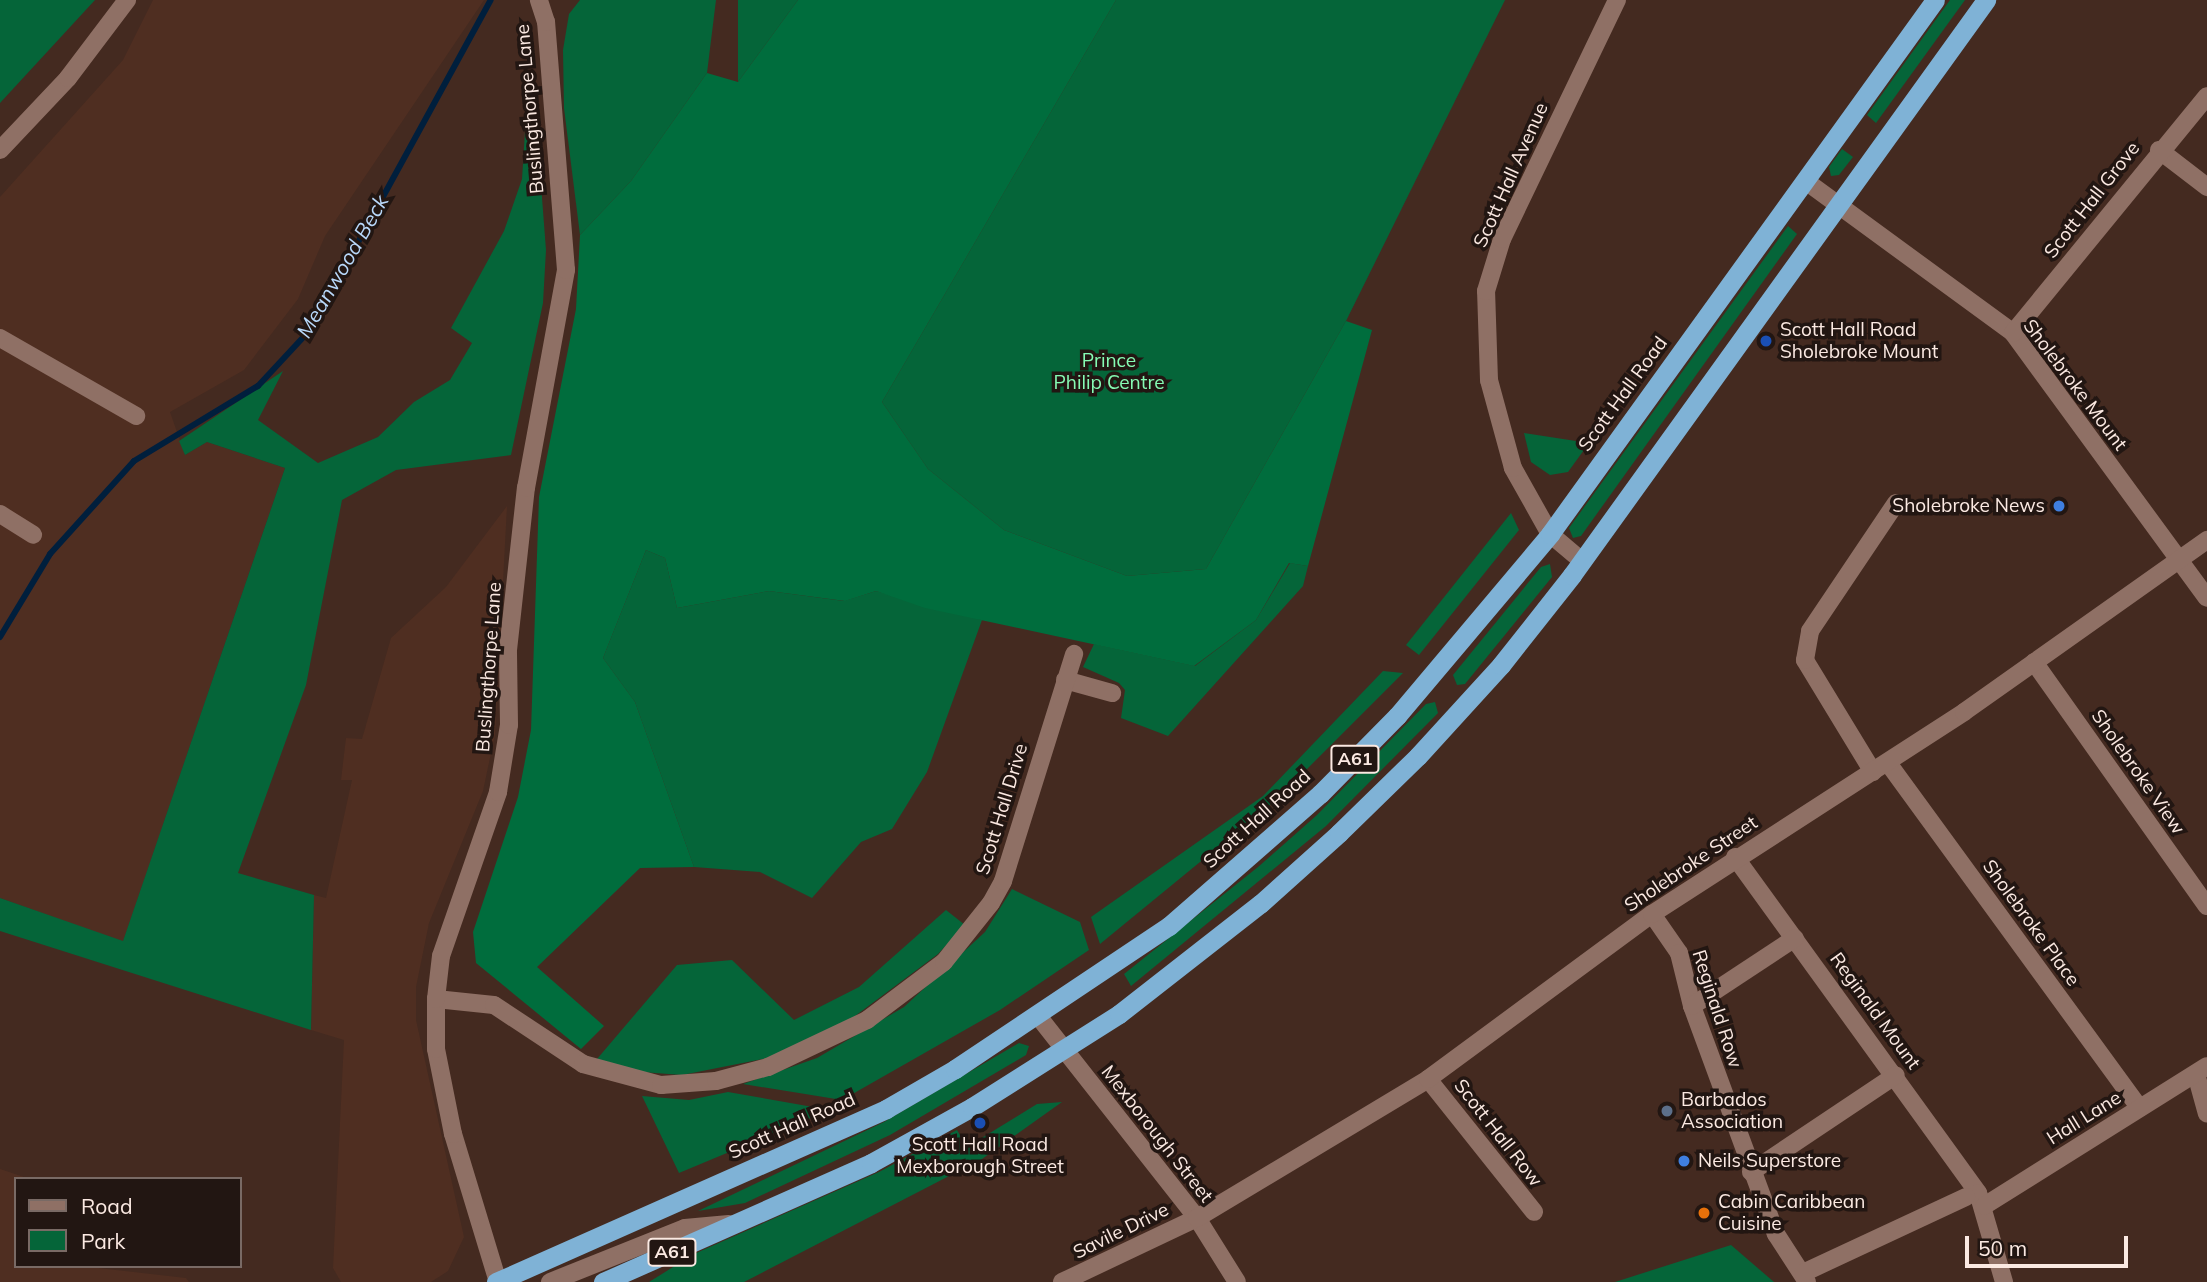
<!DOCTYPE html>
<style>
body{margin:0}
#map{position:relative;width:2207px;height:1282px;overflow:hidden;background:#442a20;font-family:Mulish,sans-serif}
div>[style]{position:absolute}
.built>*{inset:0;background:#4f2e21}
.green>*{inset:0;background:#056539}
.forest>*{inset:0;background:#006d3d}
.stream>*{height:6px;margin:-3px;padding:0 3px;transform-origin:3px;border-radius:3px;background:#001f3d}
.minor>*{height:18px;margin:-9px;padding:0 9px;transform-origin:9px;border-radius:9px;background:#8f7065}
.tertiary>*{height:18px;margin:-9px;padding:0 9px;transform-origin:9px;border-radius:9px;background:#8f7065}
.trunk>*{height:19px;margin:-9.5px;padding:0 9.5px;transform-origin:9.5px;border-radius:9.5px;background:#7fb2d6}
.dots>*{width:19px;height:19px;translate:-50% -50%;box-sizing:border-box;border:4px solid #221612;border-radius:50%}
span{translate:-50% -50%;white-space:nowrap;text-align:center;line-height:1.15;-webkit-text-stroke:7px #221612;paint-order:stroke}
.shield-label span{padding:2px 5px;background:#221612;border:2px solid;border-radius:5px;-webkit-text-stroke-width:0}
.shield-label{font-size:18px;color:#fbe9e2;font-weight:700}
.street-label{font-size:19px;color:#fbe9e2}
.poi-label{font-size:19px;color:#fbe9e2}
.left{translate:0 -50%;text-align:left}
.right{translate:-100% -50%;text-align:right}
.park-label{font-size:19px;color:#86fbb4}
.water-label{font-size:21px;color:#b8d8fa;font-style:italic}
.legend{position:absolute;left:14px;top:1177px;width:228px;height:91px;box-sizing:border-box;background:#221612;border:2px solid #796a65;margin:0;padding:9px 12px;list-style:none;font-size:21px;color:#fbe9e2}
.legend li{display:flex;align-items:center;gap:14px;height:35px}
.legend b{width:35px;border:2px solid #796a65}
.scale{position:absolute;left:1965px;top:1236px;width:163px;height:32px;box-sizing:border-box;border:4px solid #fbe9e2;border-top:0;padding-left:9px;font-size:21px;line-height:24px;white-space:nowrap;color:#fbe9e2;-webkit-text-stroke:5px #221612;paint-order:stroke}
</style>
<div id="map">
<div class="built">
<div style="clip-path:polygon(153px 0,484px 0,325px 236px,298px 299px,244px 370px,170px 412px,185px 455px,207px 442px,285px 468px,123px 942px,0 898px,0 197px,123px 60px)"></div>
<div style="clip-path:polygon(507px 506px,495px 734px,483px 791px,429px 923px,416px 987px,416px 1020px,464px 1237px,448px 1271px,431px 1282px,341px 1282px,333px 1268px,344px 1040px,311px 1030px,314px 895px,326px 898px,352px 780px,341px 780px,346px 738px,362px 739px,391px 638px,446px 587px)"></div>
<div style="clip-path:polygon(0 1169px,30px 1179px,16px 1179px,16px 1266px,81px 1266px,186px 1278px,189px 1282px,0 1282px)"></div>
</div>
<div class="green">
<div style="clip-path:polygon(0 0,95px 0,0 103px)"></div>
<div style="clip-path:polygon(580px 0,716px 0,707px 73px,631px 181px,580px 235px,564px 108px,563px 50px,569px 14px)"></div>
<div style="clip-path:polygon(738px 0,798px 0,738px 82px)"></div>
<div style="clip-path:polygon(1116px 0,1505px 0,1346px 321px,1206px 569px,1127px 576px,1004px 530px,928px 469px,882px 402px)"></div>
<div style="clip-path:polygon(1950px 0,1965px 0,1876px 123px,1867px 115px)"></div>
<div style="clip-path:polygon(535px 106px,546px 250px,543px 303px,511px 455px,396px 470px,342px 500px,306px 685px,238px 873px,314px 895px,311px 1030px,0 931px,0 898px,123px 941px,285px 468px,207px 442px,185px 455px,179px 441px,283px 371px,258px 420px,318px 463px,378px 437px,414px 402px,450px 380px,472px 343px,451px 328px,504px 231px,522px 179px,526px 116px)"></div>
<div style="clip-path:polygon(1842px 149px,1853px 157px,1839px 175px,1831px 176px,1829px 167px)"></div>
<div style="clip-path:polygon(1788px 226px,1797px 234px,1581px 536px,1573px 538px,1569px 528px)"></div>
<div style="clip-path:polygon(1524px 433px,1589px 443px,1568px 472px,1550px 475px,1531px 462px)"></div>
<div style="clip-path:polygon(1511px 513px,1519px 530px,1419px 655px,1406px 645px)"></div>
<div style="clip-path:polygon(646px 550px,665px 558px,677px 608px,769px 591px,844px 601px,876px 591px,982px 620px,927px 772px,892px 829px,861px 842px,812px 898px,760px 872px,694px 867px,635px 702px,603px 658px)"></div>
<div style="clip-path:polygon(1290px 563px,1308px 566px,1303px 586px,1168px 736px,1121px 718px,1125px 690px,1119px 683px,1083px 667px,1094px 644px,1195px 666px,1256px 620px)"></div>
<div style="clip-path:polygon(1550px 564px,1552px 577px,1465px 684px,1457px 685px,1453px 675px,1541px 567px)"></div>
<div style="clip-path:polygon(1383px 671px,1403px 673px,1277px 799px,1100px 944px,1091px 917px,1263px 796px)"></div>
<div style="clip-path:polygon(1435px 702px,1438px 713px,1326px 826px,1131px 986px,1124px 974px,1258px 867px,1317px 815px,1426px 704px)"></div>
<div style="clip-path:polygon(1012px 889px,1080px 922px,1089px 950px,1000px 1010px,842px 1100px,743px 1084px,817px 1058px,904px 1007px,985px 932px)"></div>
<div style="clip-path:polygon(946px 910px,965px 925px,938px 954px,851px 1019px,768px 1058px,682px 1075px,642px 1072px,597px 1059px,677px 965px,732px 960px,794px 1020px,859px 987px)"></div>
<div style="clip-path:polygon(1019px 1043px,1029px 1046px,1026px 1055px,890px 1135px,745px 1203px,698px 1211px,884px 1122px)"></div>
<div style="clip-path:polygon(728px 1092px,830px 1110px,679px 1173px,642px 1096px,689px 1100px)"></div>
<div style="clip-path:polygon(1062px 1102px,982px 1159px,744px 1282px,649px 1282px,694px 1254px,879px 1172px,957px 1130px,967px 1147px,1037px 1104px)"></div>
<div style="clip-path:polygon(1731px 1245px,1774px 1282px,1615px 1282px)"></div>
</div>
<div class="forest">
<div style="clip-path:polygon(798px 0,1116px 0,882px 402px,928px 469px,1004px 530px,1127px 576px,1206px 569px,1346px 321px,1372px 330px,1308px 566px,1289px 563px,1256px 620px,1194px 666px,925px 608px,876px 591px,845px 601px,769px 591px,677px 608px,665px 558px,646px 550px,603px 658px,635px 702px,694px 867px,640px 868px,537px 967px,604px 1026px,581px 1049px,476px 963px,473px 932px,518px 797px,531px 730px,539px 497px,576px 309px,580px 235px,631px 181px,707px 73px,738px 82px)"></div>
</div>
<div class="stream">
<div style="left:0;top:637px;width:97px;rotate:-58.9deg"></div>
<div style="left:50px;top:554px;width:125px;rotate:-47.9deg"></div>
<div style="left:134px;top:461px;width:145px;rotate:-31.2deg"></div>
<div style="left:258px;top:386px;width:76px;rotate:-47.1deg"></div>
<div style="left:310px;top:330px;width:376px;rotate:-61.3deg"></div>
</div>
<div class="minor">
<div style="left:2159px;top:150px;width:61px;rotate:37.6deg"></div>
<div style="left:1807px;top:182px;width:255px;rotate:36.2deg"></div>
<div style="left:2013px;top:333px;width:328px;rotate:53.8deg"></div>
<div style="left:2013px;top:333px;width:306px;rotate:-50.7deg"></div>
<div style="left:0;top:338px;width:157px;rotate:29.8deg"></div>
<div style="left:0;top:514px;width:39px;rotate:32deg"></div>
<div style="left:1582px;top:561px;width:42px;rotate:-139.8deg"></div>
<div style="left:1550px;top:534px;width:76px;rotate:-119.3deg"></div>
<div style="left:1513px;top:468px;width:91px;rotate:-105.3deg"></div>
<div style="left:1489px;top:380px;width:89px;rotate:-91.9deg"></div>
<div style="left:1486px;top:291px;width:54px;rotate:-72.9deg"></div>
<div style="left:1502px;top:239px;width:265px;rotate:-64.3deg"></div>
<div style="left:2034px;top:662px;width:299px;rotate:54.7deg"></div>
<div style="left:1065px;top:680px;width:49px;rotate:15.5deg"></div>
<div style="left:1888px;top:763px;width:427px;rotate:53.9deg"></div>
<div style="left:1873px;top:772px;width:131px;rotate:-121.3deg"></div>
<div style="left:1805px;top:660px;width:29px;rotate:-80deg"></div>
<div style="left:1810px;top:631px;width:154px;rotate:-56.1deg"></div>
<div style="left:1735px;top:857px;width:415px;rotate:54.1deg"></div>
<div style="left:1978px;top:1193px;width:93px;rotate:73.7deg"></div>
<div style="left:1652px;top:914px;width:47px;rotate:55.3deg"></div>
<div style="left:1679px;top:953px;width:55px;rotate:76.2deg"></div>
<div style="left:1692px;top:1006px;width:243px;rotate:69.8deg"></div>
<div style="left:1776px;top:1234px;width:57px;rotate:57.1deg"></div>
<div style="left:436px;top:999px;width:58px;rotate:5.9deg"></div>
<div style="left:494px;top:1005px;width:107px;rotate:33.5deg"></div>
<div style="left:583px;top:1064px;width:81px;rotate:15.1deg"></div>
<div style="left:661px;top:1085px;width:55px;rotate:-4.2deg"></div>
<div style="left:716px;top:1081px;width:54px;rotate:-15.1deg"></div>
<div style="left:768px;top:1067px;width:110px;rotate:-25.4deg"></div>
<div style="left:867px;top:1020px;width:96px;rotate:-37deg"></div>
<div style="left:944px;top:962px;width:75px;rotate:-51.5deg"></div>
<div style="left:991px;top:903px;width:25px;rotate:-61deg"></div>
<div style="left:1003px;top:881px;width:238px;rotate:-72.6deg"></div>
<div style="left:1692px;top:1006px;width:123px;rotate:-33.4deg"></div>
<div style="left:1038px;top:1016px;width:257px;rotate:51.8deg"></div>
<div style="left:1197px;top:1218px;width:75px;rotate:58deg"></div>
<div style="left:2196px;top:1074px;width:41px;rotate:74.6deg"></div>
<div style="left:1428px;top:1079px;width:170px;rotate:51.4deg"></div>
<div style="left:1751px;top:1172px;width:174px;rotate:-33.8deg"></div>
<div style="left:1984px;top:1206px;width:263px;rotate:-32.1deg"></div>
<div style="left:1803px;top:1273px;width:180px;rotate:-25deg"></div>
<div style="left:498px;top:1282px;width:155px;rotate:-106.9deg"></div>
<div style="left:453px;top:1134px;width:87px;rotate:-101.3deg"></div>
<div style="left:436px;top:1049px;width:50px;rotate:-90deg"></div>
<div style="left:436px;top:999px;width:43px;rotate:-83.4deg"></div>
<div style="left:441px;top:956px;width:174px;rotate:-70.8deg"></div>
<div style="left:498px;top:792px;width:68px;rotate:-80.7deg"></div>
<div style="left:509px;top:725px;width:75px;rotate:-90.8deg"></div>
<div style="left:508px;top:650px;width:163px;rotate:-83.7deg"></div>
<div style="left:526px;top:488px;width:222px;rotate:-79.6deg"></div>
<div style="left:566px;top:270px;width:249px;rotate:-94.6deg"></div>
<div style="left:546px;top:22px;width:23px;rotate:-108deg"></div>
<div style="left:550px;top:1282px;width:145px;rotate:-21.8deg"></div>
<div style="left:685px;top:1228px;width:44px;rotate:-5.2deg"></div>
<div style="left:1062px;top:1282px;width:149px;rotate:-25.4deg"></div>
<div style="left:1197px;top:1218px;width:270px;rotate:-31deg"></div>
<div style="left:1428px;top:1079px;width:278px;rotate:-36.4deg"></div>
<div style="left:1652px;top:914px;width:372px;rotate:-32.9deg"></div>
<div style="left:1964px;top:712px;width:298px;rotate:-35.3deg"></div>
</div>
<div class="tertiary">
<div style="left:0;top:150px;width:99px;rotate:-46.6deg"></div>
<div style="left:68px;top:78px;width:98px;rotate:-52.9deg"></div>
</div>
<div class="trunk">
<div style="left:496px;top:1282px;width:427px;rotate:-23.9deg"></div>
<div style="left:886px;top:1109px;width:80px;rotate:-30.1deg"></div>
<div style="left:955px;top:1069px;width:257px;rotate:-33.8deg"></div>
<div style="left:1169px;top:926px;width:201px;rotate:-41.2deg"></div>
<div style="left:1320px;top:794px;width:110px;rotate:-45.4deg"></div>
<div style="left:1397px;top:716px;width:238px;rotate:-49.9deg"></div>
<div style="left:1550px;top:534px;width:658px;rotate:-54.21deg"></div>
<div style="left:603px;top:1282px;width:293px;rotate:-23.9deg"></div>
<div style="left:871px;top:1163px;width:115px;rotate:-29deg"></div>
<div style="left:972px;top:1107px;width:174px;rotate:-32.3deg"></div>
<div style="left:1119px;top:1014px;width:179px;rotate:-38deg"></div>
<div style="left:1260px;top:904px;width:106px;rotate:-41.9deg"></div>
<div style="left:1339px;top:833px;width:110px;rotate:-44.3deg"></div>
<div style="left:1418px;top:756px;width:123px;rotate:-47.6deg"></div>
<div style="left:1501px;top:665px;width:115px;rotate:-51.7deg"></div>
<div style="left:1572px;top:575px;width:709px;rotate:-54.25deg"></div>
</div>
<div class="dots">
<div style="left:1766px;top:341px;background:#1a4fb4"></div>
<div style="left:2059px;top:506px;background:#3f7fe0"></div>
<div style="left:1667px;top:1111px;background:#5c6f8a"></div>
<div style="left:980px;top:1123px;background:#1a4fb4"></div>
<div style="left:1684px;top:1161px;background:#3f7fe0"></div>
<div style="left:1704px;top:1213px;background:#e8710a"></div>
</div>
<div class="shield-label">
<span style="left:1355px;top:759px">A61</span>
<span style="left:672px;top:1252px">A61</span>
</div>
<div class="street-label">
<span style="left:530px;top:109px;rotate:-95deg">Buslingthorpe Lane</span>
<span style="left:1511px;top:175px;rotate:-66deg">Scott Hall Avenue</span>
<span style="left:2092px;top:200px;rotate:-52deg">Scott Hall Grove</span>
<span style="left:2075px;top:385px;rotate:53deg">Sholebroke Mount</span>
<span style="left:1623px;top:394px;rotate:-54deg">Scott Hall Road</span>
<span style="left:489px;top:667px;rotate:-86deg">Buslingthorpe Lane</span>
<span style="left:2138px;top:772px;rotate:55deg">Sholebroke View</span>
<span style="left:1002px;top:809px;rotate:-73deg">Scott Hall Drive</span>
<span style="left:1257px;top:819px;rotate:-42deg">Scott Hall Road</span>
<span style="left:1691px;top:864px;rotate:-34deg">Sholebroke Street</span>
<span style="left:2031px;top:923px;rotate:54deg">Sholebroke Place</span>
<span style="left:1717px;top:1009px;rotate:72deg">Reginald Row</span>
<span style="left:1875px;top:1011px;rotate:54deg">Reginald Mount</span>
<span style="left:2084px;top:1118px;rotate:-32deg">Hall Lane</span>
<span style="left:792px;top:1126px;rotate:-24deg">Scott Hall Road</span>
<span style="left:1498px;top:1133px;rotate:52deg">Scott Hall Row</span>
<span style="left:1157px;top:1134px;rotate:52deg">Mexborough Street</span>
<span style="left:1121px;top:1231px;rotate:-26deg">Savile Drive</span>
</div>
<div class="poi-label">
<span class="left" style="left:1780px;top:341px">Scott Hall Road<br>Sholebroke Mount</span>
<span class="right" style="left:2045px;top:506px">Sholebroke News</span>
<span class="left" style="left:1681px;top:1111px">Barbados<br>Association</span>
<span style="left:980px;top:1156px">Scott Hall Road<br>Mexborough Street</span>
<span class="left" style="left:1698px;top:1161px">Neils Superstore</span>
<span class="left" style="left:1718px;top:1213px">Cabin Caribbean<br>Cuisine</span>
</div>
<div class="park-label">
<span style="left:1109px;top:372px">Prince<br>Philip Centre</span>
</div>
<div class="water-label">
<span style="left:342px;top:266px;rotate:-60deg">Meanwood Beck</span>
</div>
<ul class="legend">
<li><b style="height:9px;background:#8f7065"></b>Road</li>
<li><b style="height:19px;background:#056539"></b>Park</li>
</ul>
<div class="scale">50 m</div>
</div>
